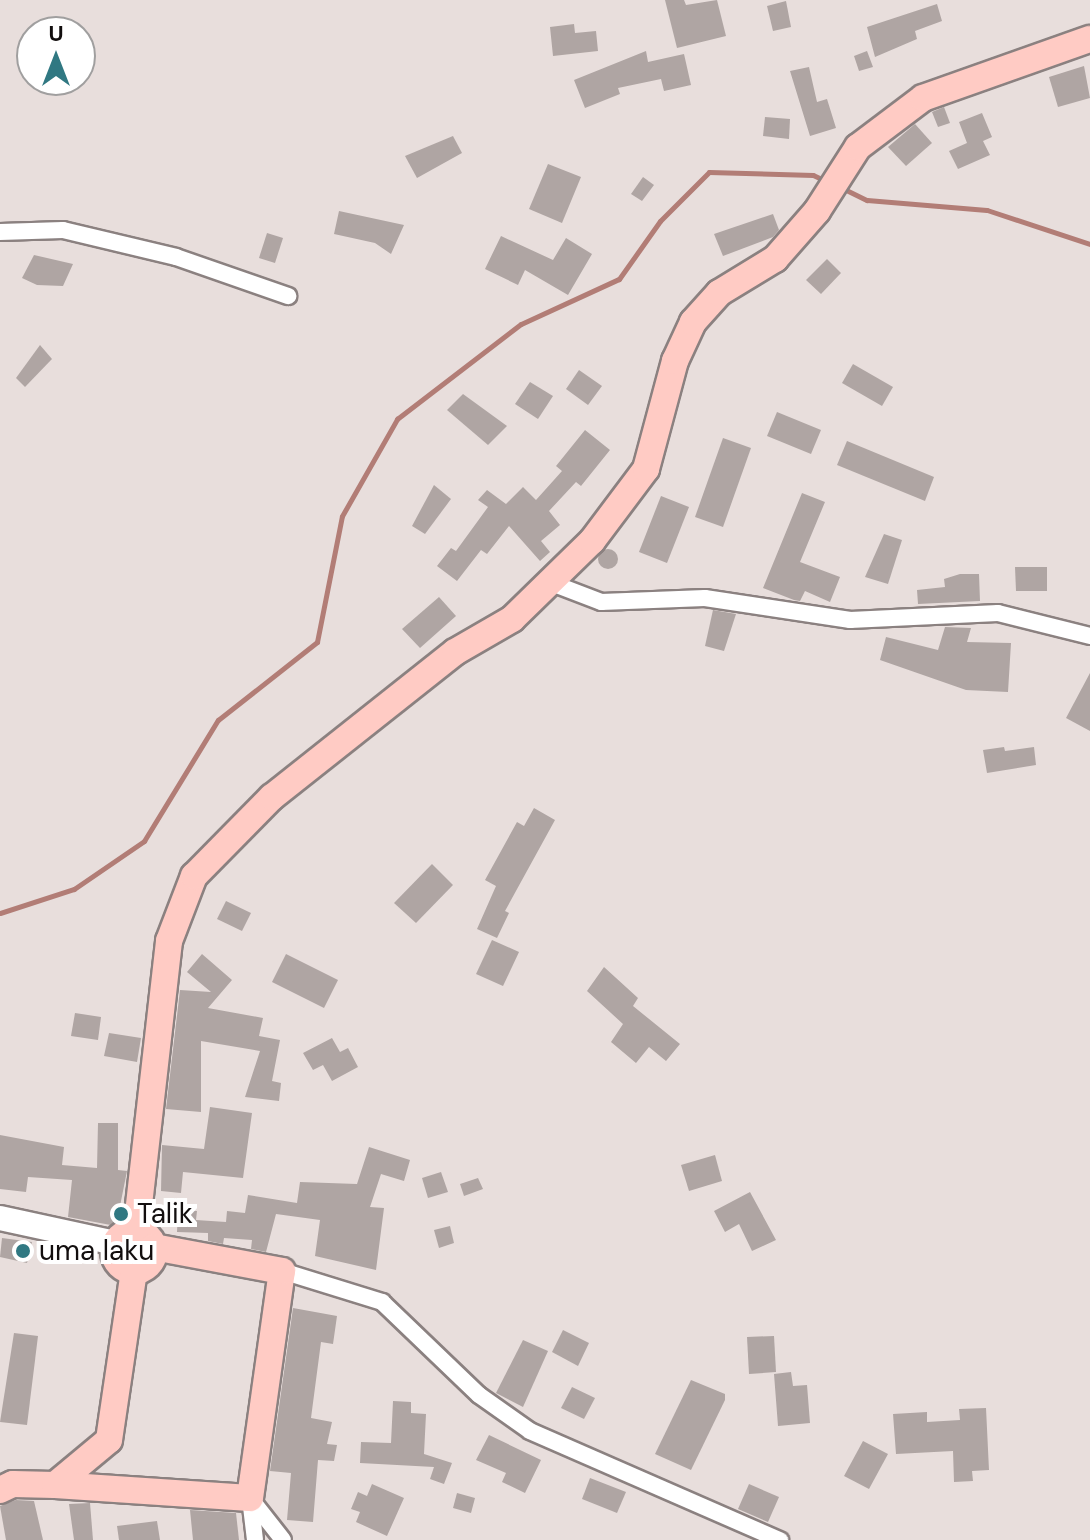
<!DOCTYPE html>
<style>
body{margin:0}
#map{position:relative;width:1090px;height:1540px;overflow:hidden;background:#e8dedc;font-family:"DM Sans",sans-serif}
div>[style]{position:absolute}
.stream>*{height:5px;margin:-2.5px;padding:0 2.5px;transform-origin:2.5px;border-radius:2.5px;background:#b27d76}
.building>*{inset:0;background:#afa5a3}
.round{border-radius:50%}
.roads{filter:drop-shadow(2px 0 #8b8180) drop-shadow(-2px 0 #8b8180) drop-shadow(0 2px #8b8180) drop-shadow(0 -2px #8b8180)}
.street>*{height:16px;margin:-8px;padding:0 8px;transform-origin:8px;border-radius:8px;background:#fff}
.secondary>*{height:24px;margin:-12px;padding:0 12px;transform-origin:12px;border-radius:12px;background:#fff}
.primary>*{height:26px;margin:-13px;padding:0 13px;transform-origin:13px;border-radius:13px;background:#ffcbc4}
.primary>.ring{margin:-13px;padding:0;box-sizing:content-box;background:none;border:26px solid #ffcbc4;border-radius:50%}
.dots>*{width:22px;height:22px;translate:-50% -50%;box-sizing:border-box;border:4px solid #fff;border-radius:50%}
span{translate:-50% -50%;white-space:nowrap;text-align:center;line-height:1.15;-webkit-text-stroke:8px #fff;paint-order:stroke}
.poi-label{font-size:28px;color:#120e0e}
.left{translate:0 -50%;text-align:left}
.north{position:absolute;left:16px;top:16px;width:80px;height:80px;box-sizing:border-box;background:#fff;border:2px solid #a09f9f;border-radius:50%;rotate:0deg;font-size:22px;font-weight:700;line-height:32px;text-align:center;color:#120e0e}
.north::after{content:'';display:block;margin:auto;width:28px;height:36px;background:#307882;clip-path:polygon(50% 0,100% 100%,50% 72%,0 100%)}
</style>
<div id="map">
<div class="stream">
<div style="left:840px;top:187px;width:30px;rotate:26deg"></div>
<div style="left:867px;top:200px;width:120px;rotate:4.8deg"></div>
<div style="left:987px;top:210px;width:108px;rotate:18.3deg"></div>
<div style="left:0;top:913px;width:78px;rotate:-18deg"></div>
<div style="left:74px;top:889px;width:85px;rotate:-34.4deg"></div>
<div style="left:144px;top:841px;width:142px;rotate:-58.6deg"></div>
<div style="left:218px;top:720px;width:126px;rotate:-38.2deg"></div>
<div style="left:317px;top:642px;width:128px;rotate:-78.8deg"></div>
<div style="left:342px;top:516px;width:112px;rotate:-60.4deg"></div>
<div style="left:397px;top:419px;width:156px;rotate:-37.5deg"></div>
<div style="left:521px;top:324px;width:108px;rotate:-24.7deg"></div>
<div style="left:619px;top:279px;width:71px;rotate:-54.7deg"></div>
<div style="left:660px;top:221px;width:69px;rotate:-45deg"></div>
<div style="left:709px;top:172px;width:104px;rotate:1.7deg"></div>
<div style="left:813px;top:175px;width:17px;rotate:25deg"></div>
</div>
<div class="building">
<div style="clip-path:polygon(665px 0,684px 0,686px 5px,717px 0,726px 36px,677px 48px)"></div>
<div style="clip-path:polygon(786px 1px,791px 27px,773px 31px,767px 6px)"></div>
<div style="clip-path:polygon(937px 4px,942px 21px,915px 31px,917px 39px,875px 57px,867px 27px)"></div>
<div style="clip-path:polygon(574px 24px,575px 33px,596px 31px,598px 51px,553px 56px,550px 27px)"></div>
<div style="clip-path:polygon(646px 51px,648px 62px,684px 54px,691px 85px,664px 91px,661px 79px,618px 88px,620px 94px,585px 108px,574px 80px)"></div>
<div style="clip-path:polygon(867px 51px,873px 67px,859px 71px,854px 56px)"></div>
<div style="clip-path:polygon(1084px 66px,1090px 98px,1058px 107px,1049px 77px)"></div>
<div style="clip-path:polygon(809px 67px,817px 102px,827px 99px,836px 128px,810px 136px,790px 71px)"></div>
<div style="clip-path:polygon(944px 107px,950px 123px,938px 127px,932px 112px)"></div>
<div style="clip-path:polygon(982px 113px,992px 137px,983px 141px,990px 155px,958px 169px,949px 151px,967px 143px,959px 122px)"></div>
<div style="clip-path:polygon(765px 117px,790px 119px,789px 139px,763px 136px)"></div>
<div style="clip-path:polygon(915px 124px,932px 143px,906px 166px,888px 147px)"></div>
<div style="clip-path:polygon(453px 136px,462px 153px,417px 178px,405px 156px)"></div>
<div style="clip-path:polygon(548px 164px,581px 177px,562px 223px,529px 209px)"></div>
<div style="clip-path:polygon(643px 177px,654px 185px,642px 201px,631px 194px)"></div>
<div style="clip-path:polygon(339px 211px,404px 225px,391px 254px,375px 243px,334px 234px)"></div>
<div style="clip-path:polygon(773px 214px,779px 230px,773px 237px,723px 256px,714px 234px)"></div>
<div style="clip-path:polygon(267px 233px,283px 238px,275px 263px,259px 258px)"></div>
<div style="clip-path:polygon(501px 236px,553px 260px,566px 238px,592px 254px,568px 295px,525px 270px,518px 285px,485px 269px)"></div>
<div style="clip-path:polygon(34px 255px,73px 264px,63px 286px,37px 285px,22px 278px)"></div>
<div style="clip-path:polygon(827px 259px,841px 273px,821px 294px,806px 280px)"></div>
<div style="clip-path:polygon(40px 345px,52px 359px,25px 387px,16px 378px)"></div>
<div style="clip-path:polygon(853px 364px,893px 387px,882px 406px,842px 383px)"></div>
<div style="clip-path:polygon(579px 370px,602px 386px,588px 405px,566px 389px)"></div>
<div style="clip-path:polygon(530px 382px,553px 396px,538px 419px,515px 404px)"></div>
<div style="clip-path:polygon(463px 394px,507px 426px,488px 445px,447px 410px)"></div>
<div style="clip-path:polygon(777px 412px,821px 430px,811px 454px,767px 436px)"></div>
<div style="clip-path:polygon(585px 430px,610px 450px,581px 486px,576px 482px,549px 511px,560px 525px,541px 541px,550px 552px,540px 561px,509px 526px,487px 554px,481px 550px,457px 581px,437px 566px,451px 548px,456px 551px,488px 507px,478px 500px,487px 490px,506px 504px,523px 487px,536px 500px,562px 471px,556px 466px)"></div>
<div style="clip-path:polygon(723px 438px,751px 448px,723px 527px,695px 517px)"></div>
<div style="clip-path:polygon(847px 441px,934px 477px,925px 501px,837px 465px)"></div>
<div style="clip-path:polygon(434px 485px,451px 499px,425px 534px,412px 526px)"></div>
<div style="clip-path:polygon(802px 493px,825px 502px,800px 562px,840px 577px,830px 602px,805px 591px,800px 601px,794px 600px,763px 588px)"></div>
<div style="clip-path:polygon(661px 496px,689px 507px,667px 563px,639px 552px)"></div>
<div style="clip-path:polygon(884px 534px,902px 540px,888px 584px,865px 577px)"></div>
<div class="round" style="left:598px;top:549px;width:20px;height:20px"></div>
<div style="clip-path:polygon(1015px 567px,1047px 567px,1047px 591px,1016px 591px)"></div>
<div style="clip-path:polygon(960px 574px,979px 574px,980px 601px,918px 604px,917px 590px,945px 587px,944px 579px)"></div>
<div style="clip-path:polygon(439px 597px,456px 616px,420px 648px,402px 629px)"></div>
<div style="clip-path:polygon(713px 610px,736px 614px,724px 651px,705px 646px)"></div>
<div style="clip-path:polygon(945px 627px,971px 628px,967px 642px,1011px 643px,1008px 692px,966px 690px,880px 660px,886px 637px,938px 650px)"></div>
<div style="clip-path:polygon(1090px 673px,1090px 731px,1066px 718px)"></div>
<div style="clip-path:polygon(1004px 747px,1005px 751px,1034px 747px,1036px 765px,987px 773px,983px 750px)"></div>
<div style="clip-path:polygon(534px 808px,555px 820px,505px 911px,509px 913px,497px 938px,477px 929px,496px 886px,485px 880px,517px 822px,524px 826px)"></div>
<div style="clip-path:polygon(432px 864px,453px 885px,416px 923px,394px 903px)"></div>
<div style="clip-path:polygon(226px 901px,251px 913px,242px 931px,217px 919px)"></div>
<div style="clip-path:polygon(492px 940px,519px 952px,503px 986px,476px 974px)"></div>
<div style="clip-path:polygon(202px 954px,232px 980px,208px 1008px,263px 1018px,259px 1036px,280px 1040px,272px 1081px,281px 1083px,279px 1101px,245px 1097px,260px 1051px,201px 1041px,201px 1112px,166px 1109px,180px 990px,211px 992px,187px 972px)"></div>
<div style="clip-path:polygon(286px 954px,338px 980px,324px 1008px,272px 982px)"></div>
<div style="clip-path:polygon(604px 967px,638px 998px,633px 1006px,680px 1044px,666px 1061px,649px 1047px,636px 1063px,611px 1042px,623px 1024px,587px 991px)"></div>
<div style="clip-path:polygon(75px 1013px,101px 1017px,98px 1040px,71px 1036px)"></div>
<div style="clip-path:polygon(109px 1033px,141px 1038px,137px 1062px,104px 1056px)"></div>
<div style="clip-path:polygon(332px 1038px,340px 1052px,348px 1048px,358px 1067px,332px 1081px,323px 1065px,313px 1070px,303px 1053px)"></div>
<div style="clip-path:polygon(210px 1107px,252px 1113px,243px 1178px,183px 1172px,181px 1193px,161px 1191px,162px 1145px,204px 1149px)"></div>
<div style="clip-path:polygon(98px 1123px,118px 1123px,118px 1170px,127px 1171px,116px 1226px,68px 1217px,72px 1180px,28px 1177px,26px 1192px,0 1189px,0 1135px,64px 1147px,62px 1165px,97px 1168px)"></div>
<div style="clip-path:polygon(369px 1147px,410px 1160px,404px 1181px,381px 1174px,370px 1207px,384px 1208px,376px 1270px,315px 1256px,320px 1220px,276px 1214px,266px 1252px,251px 1249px,252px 1240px,224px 1238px,223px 1244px,208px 1241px,208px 1233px,177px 1232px,178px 1210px,197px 1211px,196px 1220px,226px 1222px,227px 1211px,245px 1213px,248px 1195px,297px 1203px,300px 1182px,357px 1184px)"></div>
<div style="clip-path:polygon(715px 1155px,722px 1181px,689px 1191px,681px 1165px)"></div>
<div style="clip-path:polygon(441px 1172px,448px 1192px,428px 1198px,422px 1178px)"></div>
<div style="clip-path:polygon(478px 1178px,483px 1189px,464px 1196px,460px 1184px)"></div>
<div style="clip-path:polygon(750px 1192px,776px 1240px,752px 1251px,739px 1224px,725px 1232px,714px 1211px)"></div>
<div style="clip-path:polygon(450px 1226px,454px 1243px,439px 1248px,434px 1230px)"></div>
<div style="clip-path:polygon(2px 1238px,32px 1242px,27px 1263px,0 1257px)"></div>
<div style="clip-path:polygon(293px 1308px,337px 1316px,333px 1344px,321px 1342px,311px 1418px,332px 1422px,327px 1444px,337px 1445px,334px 1461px,318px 1460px,313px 1522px,287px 1520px,291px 1473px,270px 1471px)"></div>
<div style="clip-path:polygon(563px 1330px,589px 1343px,578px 1366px,552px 1352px)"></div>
<div style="clip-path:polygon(14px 1333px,38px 1336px,27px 1425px,0 1422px)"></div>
<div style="clip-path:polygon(774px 1336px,776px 1372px,749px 1374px,747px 1337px)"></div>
<div style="clip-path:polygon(523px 1340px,548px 1351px,523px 1407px,496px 1393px)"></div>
<div style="clip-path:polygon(791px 1372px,793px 1386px,807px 1385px,810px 1423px,778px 1426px,774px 1374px)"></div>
<div style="clip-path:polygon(691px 1380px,725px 1394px,725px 1400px,691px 1470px,655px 1454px)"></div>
<div style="clip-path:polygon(572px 1387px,595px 1398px,584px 1419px,561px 1408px)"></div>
<div style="clip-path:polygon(393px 1401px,411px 1402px,411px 1413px,426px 1414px,424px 1454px,452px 1463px,444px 1484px,430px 1479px,434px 1467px,360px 1463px,361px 1442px,391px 1443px)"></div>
<div style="clip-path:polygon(986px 1408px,989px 1470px,972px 1471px,973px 1481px,954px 1482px,953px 1451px,896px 1454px,893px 1414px,927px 1412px,927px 1422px,960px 1420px,959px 1409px)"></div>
<div style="clip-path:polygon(489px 1435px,541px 1460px,525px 1493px,502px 1482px,506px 1473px,476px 1460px)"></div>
<div style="clip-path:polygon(863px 1441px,888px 1454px,869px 1489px,844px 1476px)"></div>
<div style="clip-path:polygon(590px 1478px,626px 1492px,617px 1513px,582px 1499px)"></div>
<div style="clip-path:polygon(372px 1484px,404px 1498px,387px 1536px,356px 1522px,360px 1512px,351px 1509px,358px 1492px,367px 1496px)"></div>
<div style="clip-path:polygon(749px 1484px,779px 1497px,768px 1522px,738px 1509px)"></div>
<div style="clip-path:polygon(457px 1493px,475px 1498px,471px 1513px,453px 1508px)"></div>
<div style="clip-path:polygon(16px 1500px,34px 1501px,43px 1540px,6px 1540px,0 1506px)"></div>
<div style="clip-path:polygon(90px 1503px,93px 1540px,74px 1540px,69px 1504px)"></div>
<div style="clip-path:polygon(190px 1510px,236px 1513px,239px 1540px,193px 1540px)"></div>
<div style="clip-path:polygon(157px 1521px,160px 1540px,119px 1540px,117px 1526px)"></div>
</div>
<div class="roads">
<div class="street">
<div style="left:0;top:232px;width:63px;rotate:-1.8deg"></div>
<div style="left:63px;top:230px;width:116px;rotate:13.4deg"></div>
<div style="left:176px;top:257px;width:119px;rotate:19.2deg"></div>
<div style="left:549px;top:582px;width:56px;rotate:21deg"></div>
<div style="left:601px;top:602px;width:104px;rotate:-2.2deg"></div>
<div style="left:705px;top:598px;width:147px;rotate:8.6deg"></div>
<div style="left:850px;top:620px;width:148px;rotate:-2.7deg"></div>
<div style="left:998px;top:613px;width:95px;rotate:14deg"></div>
<div style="left:282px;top:1271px;width:105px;rotate:17.2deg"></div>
<div style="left:382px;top:1302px;width:134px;rotate:43.8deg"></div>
<div style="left:479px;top:1395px;width:62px;rotate:35.2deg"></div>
<div style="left:530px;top:1431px;width:273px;rotate:23.6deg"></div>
<div style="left:250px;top:1498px;width:53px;rotate:51.8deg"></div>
<div style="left:250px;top:1498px;width:42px;rotate:83.2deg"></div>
</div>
<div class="secondary">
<div style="left:0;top:1218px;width:119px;rotate:12.2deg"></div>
</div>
<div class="primary">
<div class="ring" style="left:114px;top:1231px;width:14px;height:14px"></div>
<div style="left:136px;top:1231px;width:292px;rotate:-83.5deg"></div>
<div style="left:169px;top:941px;width:70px;rotate:-69deg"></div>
<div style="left:194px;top:876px;width:111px;rotate:-45.4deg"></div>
<div style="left:272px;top:797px;width:233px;rotate:-38.4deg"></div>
<div style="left:455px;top:652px;width:66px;rotate:-30.1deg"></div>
<div style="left:512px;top:619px;width:112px;rotate:-44.3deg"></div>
<div style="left:592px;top:541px;width:90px;rotate:-53.1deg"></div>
<div style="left:646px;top:469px;width:112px;rotate:-75deg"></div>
<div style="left:675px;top:361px;width:43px;rotate:-65.2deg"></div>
<div style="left:693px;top:322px;width:39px;rotate:-48deg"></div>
<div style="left:719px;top:293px;width:66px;rotate:-31.3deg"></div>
<div style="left:775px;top:259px;width:64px;rotate:-48.8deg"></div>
<div style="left:817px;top:211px;width:76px;rotate:-57.4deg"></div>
<div style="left:858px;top:147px;width:81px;rotate:-37deg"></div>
<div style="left:923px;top:98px;width:177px;rotate:-19.5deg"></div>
<div style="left:55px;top:1485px;width:70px;rotate:-39.8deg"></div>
<div style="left:109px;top:1440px;width:171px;rotate:-81.6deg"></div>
<div style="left:0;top:1490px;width:14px;rotate:-25deg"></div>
<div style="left:13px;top:1484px;width:42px;rotate:1.4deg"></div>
<div style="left:55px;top:1485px;width:195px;rotate:3.8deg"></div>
<div style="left:250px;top:1498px;width:229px;rotate:-82deg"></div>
<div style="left:282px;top:1271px;width:130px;rotate:-169.4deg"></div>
</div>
</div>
<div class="dots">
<div style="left:121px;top:1214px;background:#307882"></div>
<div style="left:23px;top:1251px;background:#307882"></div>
</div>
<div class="poi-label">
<span class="left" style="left:137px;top:1214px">Talik</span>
<span class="left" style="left:39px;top:1251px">uma laku</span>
</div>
<div class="north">U</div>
</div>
